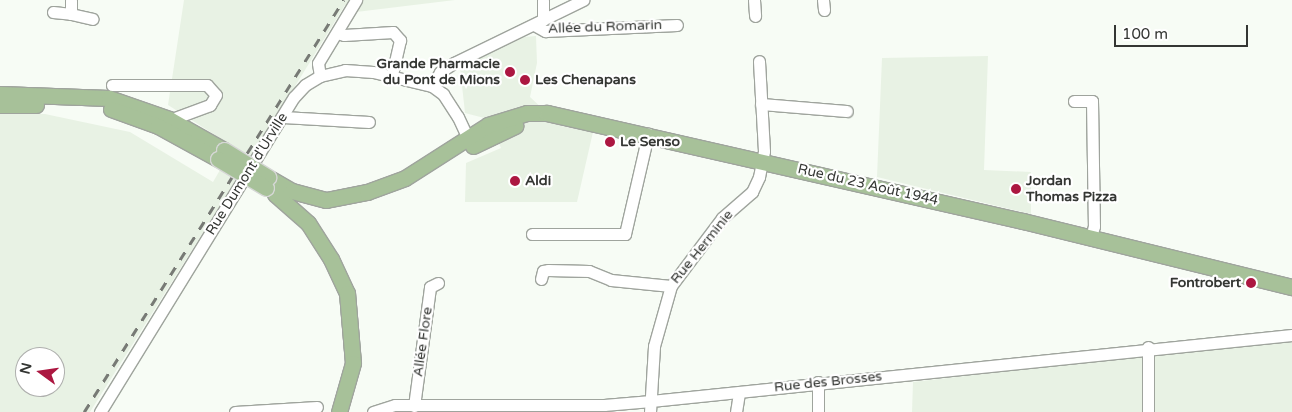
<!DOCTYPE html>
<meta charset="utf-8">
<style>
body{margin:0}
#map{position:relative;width:1292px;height:412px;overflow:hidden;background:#f7fcf5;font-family:"Varela Round",sans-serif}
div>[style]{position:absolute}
.built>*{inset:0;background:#e8f2e4}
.roads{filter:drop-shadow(1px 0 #9fa49d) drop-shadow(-1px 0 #9fa49d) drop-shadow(0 1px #9fa49d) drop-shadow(0 -1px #9fa49d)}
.minor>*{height:11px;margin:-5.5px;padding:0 5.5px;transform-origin:5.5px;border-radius:5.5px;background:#fff}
.major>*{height:15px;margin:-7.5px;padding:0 7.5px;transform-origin:7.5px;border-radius:7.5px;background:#a7c199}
.rail>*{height:2.5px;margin-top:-1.25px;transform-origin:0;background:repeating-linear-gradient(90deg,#777a75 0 9px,transparent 0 18px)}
.bridges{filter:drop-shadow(1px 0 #d6d7d6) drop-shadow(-1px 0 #d6d7d6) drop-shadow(0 1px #d6d7d6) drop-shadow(0 -1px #d6d7d6)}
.major-bridge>*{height:15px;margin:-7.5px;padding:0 7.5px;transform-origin:7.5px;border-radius:7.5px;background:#a7c199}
.dots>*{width:14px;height:14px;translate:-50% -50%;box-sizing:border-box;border:2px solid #fff;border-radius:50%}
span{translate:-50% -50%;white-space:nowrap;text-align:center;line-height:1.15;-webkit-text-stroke:4.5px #fff;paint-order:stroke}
.street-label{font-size:14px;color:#343633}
.poi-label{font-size:14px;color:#343633;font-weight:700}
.right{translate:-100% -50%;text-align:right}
.left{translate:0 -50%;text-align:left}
.north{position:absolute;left:15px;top:347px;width:50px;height:50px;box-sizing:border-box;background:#fff;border:1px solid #aeafad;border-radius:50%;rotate:284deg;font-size:14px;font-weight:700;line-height:20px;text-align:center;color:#343633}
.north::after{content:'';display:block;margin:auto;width:18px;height:22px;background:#ac1741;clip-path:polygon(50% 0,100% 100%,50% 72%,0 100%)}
.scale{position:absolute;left:1114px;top:25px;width:134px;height:22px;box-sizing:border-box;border:2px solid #343633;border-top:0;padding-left:6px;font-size:15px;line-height:18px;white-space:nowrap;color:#343633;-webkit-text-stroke:4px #fff;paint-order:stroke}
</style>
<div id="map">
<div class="built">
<div style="clip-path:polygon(184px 0,455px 0,356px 12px,345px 5px,251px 158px,168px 105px)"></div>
<div style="clip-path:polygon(536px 36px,537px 63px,530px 97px,561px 126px,593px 132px,577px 202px,465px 202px,466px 163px,501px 148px,488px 119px,465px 113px,460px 67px,524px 37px)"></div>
<div style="clip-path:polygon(988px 56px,984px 170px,1031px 172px,1031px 214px,877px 177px,882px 58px)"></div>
<div style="clip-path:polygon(evenodd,0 113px,45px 114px,130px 132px,213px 182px,220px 170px,236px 180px,90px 412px,0 412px,0 113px,25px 357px,55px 357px,55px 387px,25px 387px,25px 357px)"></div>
<div style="clip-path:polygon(1270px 341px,1292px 342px,1292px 412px,912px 412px,913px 382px)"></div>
</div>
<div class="roads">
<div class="minor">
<div style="left:71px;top:0;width:14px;rotate:90deg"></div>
<div style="left:71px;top:14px;width:22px;rotate:13deg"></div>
<div style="left:754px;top:0;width:16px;rotate:86deg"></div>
<div style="left:823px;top:0;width:10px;rotate:84deg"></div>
<div style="left:53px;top:12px;width:18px;rotate:6deg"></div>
<div style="left:543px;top:20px;width:20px;rotate:-90deg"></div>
<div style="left:534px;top:25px;width:13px;rotate:29deg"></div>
<div style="left:545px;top:31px;width:132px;rotate:-2.6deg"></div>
<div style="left:337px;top:33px;width:7px;rotate:16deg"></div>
<div style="left:344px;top:35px;width:49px;rotate:-3.5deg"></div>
<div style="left:393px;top:32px;width:11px;rotate:49deg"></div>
<div style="left:400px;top:40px;width:37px;rotate:103deg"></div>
<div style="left:320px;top:76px;width:13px;rotate:-99deg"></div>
<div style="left:318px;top:63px;width:74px;rotate:-58.9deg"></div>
<div style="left:112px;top:85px;width:95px"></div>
<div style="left:207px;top:85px;width:13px;rotate:48deg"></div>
<div style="left:216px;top:95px;width:12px;rotate:121deg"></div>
<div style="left:210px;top:105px;width:49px;rotate:159.7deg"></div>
<div style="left:432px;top:86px;width:16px;rotate:-60deg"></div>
<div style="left:440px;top:72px;width:17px;rotate:-33deg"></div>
<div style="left:454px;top:63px;width:144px;rotate:-26deg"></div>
<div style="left:1074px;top:101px;width:18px"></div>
<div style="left:1092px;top:101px;width:125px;rotate:89.1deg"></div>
<div style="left:1094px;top:226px;width:11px;rotate:105deg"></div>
<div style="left:761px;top:104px;width:86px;rotate:4.7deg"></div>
<div style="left:283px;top:117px;width:86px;rotate:3.3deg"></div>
<div style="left:532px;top:234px;width:93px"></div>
<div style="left:625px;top:234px;width:103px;rotate:-77deg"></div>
<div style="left:541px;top:279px;width:8px;rotate:-76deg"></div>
<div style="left:543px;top:271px;width:5px;rotate:-11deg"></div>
<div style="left:548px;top:270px;width:41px;rotate:1.4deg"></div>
<div style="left:589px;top:271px;width:24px;rotate:22deg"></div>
<div style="left:611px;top:280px;width:60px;rotate:5.7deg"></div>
<div style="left:818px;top:382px;width:30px;rotate:90deg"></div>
<div style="left:414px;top:406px;width:120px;rotate:-82.3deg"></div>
<div style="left:430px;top:287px;width:9px;rotate:-27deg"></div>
<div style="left:100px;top:412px;width:370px;rotate:-58.4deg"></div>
<div style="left:294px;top:97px;width:16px;rotate:-47deg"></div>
<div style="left:305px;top:85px;width:17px;rotate:-31deg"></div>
<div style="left:320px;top:76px;width:26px;rotate:-13deg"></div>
<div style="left:345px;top:70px;width:28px;rotate:4deg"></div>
<div style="left:373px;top:72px;width:61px;rotate:13.3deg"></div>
<div style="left:432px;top:86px;width:14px;rotate:36deg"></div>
<div style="left:443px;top:94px;width:27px;rotate:57deg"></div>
<div style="left:458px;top:117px;width:31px;rotate:65deg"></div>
<div style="left:235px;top:412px;width:82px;rotate:-3.5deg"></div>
<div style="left:373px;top:412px;width:23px;rotate:-18deg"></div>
<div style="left:395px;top:405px;width:209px"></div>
<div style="left:604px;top:405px;width:47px;rotate:-4.9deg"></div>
<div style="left:651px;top:401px;width:644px;rotate:-5.88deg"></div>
<div style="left:650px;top:412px;width:66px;rotate:-86.5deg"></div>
<div style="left:654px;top:346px;width:62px;rotate:-74.2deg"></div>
<div style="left:671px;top:286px;width:85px;rotate:-53.1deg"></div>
<div style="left:722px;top:218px;width:40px;rotate:-41deg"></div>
<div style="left:752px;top:192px;width:17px;rotate:-65deg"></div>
<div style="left:759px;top:177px;width:26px;rotate:-79deg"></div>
<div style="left:764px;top:151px;width:90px;rotate:-93.2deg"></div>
<div style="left:736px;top:412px;width:20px;rotate:-81deg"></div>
<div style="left:1148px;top:412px;width:65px;rotate:-90deg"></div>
</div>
<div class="major">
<div style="left:0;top:94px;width:109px;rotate:2.1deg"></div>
<div style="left:109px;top:98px;width:64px;rotate:19.3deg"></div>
<div style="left:169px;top:119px;width:63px;rotate:29.4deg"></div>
<div style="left:0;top:105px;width:36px"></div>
<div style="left:111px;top:109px;width:50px;rotate:19.9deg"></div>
<div style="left:158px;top:126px;width:68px;rotate:28.8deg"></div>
<div style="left:473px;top:146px;width:47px;rotate:-25.5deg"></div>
<div style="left:271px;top:179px;width:24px;rotate:30deg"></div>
<div style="left:292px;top:191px;width:35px;rotate:15deg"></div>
<div style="left:326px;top:200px;width:42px;rotate:-11deg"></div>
<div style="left:367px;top:192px;width:40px;rotate:-20.2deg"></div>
<div style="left:405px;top:178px;width:98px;rotate:-32.6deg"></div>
<div style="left:488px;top:125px;width:41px;rotate:-17.1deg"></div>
<div style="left:527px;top:113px;width:20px"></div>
<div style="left:547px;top:113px;width:488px;rotate:12.8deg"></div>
<div style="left:1023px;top:221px;width:277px;rotate:13.8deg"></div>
<div style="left:275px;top:194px;width:44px;rotate:41.3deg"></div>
<div style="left:308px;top:223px;width:43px;rotate:57.4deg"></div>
<div style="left:331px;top:259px;width:38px;rotate:65deg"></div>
<div style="left:347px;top:293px;width:70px;rotate:85.1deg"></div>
<div style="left:353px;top:363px;width:51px;rotate:105.9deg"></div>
</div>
</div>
<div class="rail">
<div style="left:84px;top:412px;width:487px;rotate:-57.8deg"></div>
</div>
<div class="bridges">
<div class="major-bridge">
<div style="left:224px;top:150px;width:52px;rotate:31.5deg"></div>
<div style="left:218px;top:159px;width:56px;rotate:31.1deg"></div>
</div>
</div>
<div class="dots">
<div style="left:510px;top:72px;background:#ac1741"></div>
<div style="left:525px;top:80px;background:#ac1741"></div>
<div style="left:610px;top:142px;background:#ac1741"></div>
<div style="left:515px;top:181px;background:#ac1741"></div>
<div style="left:1016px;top:189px;background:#ac1741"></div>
<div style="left:1251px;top:283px;background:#ac1741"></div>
</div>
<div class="street-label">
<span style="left:605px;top:27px;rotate:-2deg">Allée du Romarin</span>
<span style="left:247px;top:174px;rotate:-58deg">Rue Dumont d'Urville</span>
<span style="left:868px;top:185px;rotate:13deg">Rue du 23 Août 1944</span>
<span style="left:702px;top:247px;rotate:-51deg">Rue Herminie</span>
<span style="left:423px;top:342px;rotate:-82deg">Allée Flore</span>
<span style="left:828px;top:382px;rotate:-6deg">Rue des Brosses</span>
</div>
<div class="poi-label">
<span class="right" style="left:500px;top:72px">Grande Pharmacie<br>du Pont de Mions</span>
<span class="left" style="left:535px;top:80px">Les Chenapans</span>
<span class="left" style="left:620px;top:142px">Le Senso</span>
<span class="left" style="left:525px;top:181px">Aldi</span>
<span class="left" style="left:1026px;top:189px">Jordan<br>Thomas Pizza</span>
<span class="right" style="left:1241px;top:283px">Fontrobert</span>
</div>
<div class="north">N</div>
<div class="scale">100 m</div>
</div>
